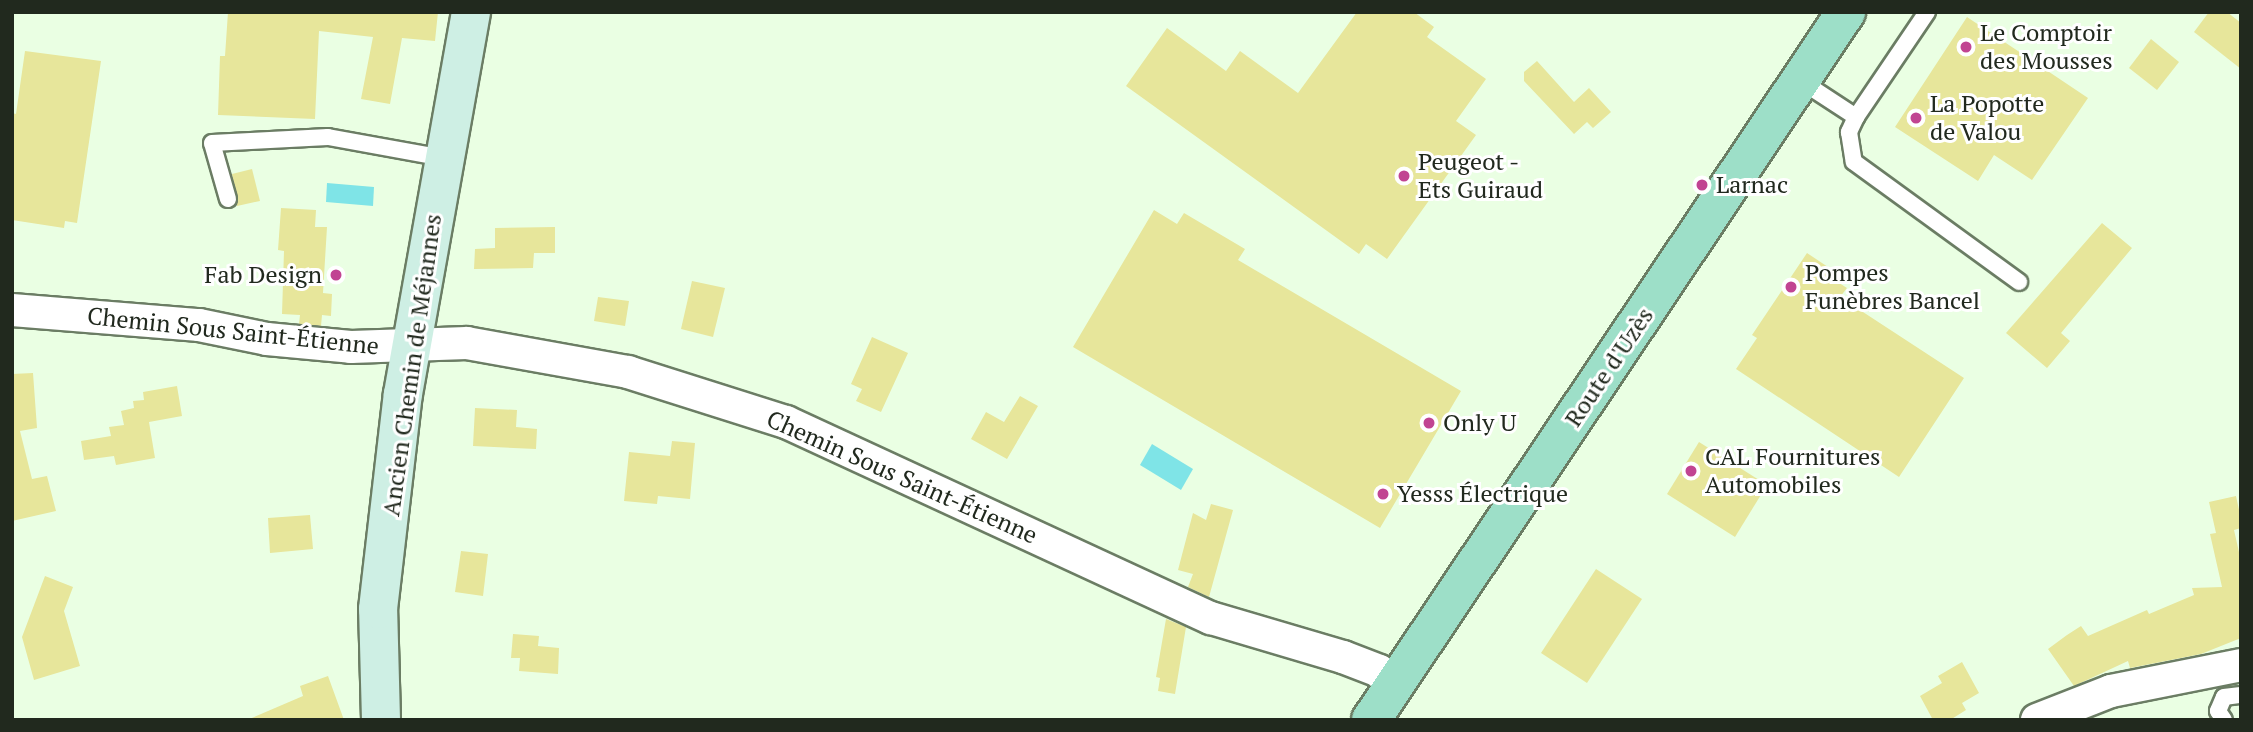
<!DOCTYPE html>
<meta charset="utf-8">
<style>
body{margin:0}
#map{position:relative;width:2253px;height:732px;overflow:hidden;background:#eaffe3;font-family:"PT Serif",serif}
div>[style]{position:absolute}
.water>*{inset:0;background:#7fe4e7}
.building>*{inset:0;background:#e7e69b}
.roads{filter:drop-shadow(2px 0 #6b7d64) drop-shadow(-2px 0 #6b7d64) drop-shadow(0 2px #6b7d64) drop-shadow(0 -2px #6b7d64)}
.lane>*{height:16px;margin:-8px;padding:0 8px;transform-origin:8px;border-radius:8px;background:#fff}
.street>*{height:32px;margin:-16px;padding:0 16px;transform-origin:16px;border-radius:16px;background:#fff}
.secondary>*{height:38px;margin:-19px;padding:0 19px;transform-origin:19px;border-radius:19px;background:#ceefe4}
.primary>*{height:38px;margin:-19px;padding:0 19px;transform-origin:19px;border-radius:19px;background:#9ddfc8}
.dots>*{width:19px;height:19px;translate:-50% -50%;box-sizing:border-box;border:4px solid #fff;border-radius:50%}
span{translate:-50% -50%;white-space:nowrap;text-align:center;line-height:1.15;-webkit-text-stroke:6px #fff;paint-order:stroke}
.poi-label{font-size:24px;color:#21291e}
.left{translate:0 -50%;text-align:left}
.right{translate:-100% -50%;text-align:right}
.street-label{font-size:24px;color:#21291e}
.frame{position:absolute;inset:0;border:14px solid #21291e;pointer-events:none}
</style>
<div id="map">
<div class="water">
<div style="clip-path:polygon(327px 183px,374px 187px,373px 206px,326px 202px)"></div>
<div style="clip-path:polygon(1152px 444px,1193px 469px,1181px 490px,1140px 465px)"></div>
</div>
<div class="building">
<div style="clip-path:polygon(228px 12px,438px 12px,435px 41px,402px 38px,390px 104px,361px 99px,373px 37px,319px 31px,315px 119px,218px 115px,220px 56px,225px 56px)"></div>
<div style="clip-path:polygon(1357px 12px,1414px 12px,1434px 27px,1427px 37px,1486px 79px,1456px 121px,1476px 135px,1387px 259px,1366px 244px,1359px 254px,1126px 86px,1167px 28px,1226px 71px,1240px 51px,1298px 93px)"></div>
<div style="clip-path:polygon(2209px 12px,2227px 12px,2241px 23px,2241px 69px,2194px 32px)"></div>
<div style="clip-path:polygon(1967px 17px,2088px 98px,2032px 180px,1994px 155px,1978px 181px,1895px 127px)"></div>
<div style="clip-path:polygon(2151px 39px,2179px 62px,2157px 90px,2129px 68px)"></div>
<div style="clip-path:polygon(25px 51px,101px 61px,77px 223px,65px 221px,64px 228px,12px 220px,12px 113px,16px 114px)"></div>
<div style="clip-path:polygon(1537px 61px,1574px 102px,1589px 88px,1611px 112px,1593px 128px,1587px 122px,1574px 134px,1524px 81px,1524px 72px)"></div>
<div style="clip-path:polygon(252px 169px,260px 201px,237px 206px,232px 174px)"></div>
<div style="clip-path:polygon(281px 208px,316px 210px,315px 227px,327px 227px,323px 293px,332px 294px,331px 316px,322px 315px,321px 326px,299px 324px,300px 315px,282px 314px,284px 251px,278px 250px)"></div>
<div style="clip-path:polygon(1154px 210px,1177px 224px,1184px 213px,1245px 249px,1238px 260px,1461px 391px,1380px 528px,1073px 347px)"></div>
<div style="clip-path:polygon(2102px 223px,2132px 248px,2061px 333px,2070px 341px,2047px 368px,2006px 333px)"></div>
<div style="clip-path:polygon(555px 227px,555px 253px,534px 253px,533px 268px,474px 269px,475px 249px,495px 248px,495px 228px)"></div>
<div style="clip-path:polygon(1807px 253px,1840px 275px,1836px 281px,1847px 288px,1840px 297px,1964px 378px,1899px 477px,1736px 369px,1757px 338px,1752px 335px)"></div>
<div style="clip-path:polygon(692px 281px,725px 288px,713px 337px,681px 329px)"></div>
<div style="clip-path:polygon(598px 297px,629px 301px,625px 326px,594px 321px)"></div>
<div style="clip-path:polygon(872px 337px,908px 353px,881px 412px,856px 401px,862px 389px,851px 384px)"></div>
<div style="clip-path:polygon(33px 373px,37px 428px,20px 431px,32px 479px,47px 476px,56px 511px,12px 521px,12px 374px)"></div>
<div style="clip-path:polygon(177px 386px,182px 416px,149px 422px,155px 458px,116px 465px,114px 456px,84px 460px,81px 441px,111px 436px,109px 427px,124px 425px,121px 411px,134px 408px,133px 401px,144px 400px,143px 392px)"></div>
<div style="clip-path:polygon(1020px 396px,1038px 406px,1007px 459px,971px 439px,986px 412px,1004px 422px)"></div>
<div style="clip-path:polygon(475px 408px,517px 410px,516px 427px,537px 429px,536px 449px,473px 446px)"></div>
<div style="clip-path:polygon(672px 441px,695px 443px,690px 499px,658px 496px,657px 504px,624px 501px,629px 452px,670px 456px)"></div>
<div style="clip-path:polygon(1699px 442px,1767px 485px,1735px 537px,1667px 494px)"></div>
<div style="clip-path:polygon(2236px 496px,2241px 519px,2241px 528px,2234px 530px,2241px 561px,2241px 638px,2201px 654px,2130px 668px,2128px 661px,2074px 686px,2048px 649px,2067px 635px,2081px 626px,2088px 636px,2147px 610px,2149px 614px,2194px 595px,2192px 588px,2222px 587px,2210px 534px,2216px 533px,2209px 502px)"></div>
<div style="clip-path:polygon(1211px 504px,1233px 510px,1209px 597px,1188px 587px,1193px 574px,1178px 570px,1193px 513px,1206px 520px)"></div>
<div style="clip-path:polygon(310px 515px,313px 549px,270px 553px,268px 518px)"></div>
<div style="clip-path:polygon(461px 551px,488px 554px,483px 596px,455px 592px)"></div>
<div style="clip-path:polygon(1596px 569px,1642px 599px,1587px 683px,1541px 653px)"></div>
<div style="clip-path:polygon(45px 576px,73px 587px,64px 611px,80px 666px,34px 680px,22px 637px)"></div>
<div style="clip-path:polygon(1166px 619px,1186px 627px,1175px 694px,1158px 691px,1160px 678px,1156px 677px)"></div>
<div style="clip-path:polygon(513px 634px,539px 636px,538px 646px,559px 648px,558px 674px,519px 671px,520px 658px,511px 658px)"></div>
<div style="clip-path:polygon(1962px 662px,1979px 693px,1962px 703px,1966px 710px,1950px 720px,1933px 720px,1920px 696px,1942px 683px,1938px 676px)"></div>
<div style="clip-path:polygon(328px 676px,344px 720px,247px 720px,303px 696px,300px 686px)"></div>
</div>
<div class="roads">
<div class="lane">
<div style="left:1801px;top:81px;width:66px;rotate:33.2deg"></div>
<div style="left:1856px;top:117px;width:127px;rotate:-55.9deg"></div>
<div style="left:1856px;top:117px;width:17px;rotate:115deg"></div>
<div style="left:1849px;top:132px;width:30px;rotate:81deg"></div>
<div style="left:1854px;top:162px;width:204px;rotate:36deg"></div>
<div style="left:228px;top:199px;width:58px;rotate:-105.9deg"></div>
<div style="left:212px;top:143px;width:116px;rotate:-3deg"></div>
<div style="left:328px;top:137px;width:117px;rotate:10.3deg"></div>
<div style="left:2224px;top:720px;width:11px;rotate:-124deg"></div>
<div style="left:2218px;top:711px;width:15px;rotate:-67deg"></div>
<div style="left:2224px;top:697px;width:17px;rotate:-7deg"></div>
</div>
<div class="street">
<div style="left:12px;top:310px;width:188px;rotate:4.6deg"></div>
<div style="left:199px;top:325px;width:69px;rotate:11.6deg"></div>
<div style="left:267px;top:339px;width:84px;rotate:5.4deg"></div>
<div style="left:351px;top:347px;width:116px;rotate:-2deg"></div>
<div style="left:467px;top:343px;width:164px;rotate:10.2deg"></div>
<div style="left:628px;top:372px;width:166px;rotate:17.6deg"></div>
<div style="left:786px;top:422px;width:468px;rotate:24.8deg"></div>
<div style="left:1211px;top:618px;width:138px;rotate:16.5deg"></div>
<div style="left:1343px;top:657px;width:39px;rotate:21deg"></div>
<div style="left:1379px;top:671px;width:21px;rotate:49deg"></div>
<div style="left:2037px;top:720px;width:79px;rotate:-21.4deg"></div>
<div style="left:2111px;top:691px;width:133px;rotate:-11.3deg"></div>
</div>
<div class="secondary">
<div style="left:381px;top:720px;width:111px;rotate:-91.5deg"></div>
<div style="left:378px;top:609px;width:216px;rotate:-83.4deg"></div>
<div style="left:403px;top:394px;width:388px;rotate:-79.9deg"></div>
</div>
<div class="primary">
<div style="left:1371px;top:720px;width:853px;rotate:-56.14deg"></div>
</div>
</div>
<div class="dots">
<div style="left:1966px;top:47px;background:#c14492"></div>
<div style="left:1916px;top:118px;background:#c14492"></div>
<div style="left:1404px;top:176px;background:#c14492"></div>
<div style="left:1702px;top:185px;background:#c14492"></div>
<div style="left:336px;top:275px;background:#c14492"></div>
<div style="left:1791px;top:287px;background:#c14492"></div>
<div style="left:1429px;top:423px;background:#c14492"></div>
<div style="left:1691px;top:471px;background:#c14492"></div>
<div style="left:1383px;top:494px;background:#c14492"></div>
</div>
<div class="poi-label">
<span class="left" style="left:1980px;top:47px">Le Comptoir<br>des Mousses</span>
<span class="left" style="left:1930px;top:118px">La Popotte<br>de Valou</span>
<span class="left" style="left:1418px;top:176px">Peugeot -<br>Ets Guiraud</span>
<span class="left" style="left:1716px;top:185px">Larnac</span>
<span class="left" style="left:1805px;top:287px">Pompes<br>Funèbres Bancel</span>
<span class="right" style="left:322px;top:275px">Fab Design</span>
<span class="left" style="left:1443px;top:423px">Only U</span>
<span class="left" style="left:1705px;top:471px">CAL Fournitures<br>Automobiles</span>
<span class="left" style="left:1397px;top:494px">Yesss Électrique</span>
</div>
<div class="street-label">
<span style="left:233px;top:331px;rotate:6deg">Chemin Sous Saint-Étienne</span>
<span style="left:412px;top:365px;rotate:-82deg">Ancien Chemin de Méjannes</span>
<span style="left:1609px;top:367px;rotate:-56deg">Route d'Uzès</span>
<span style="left:902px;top:477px;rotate:24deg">Chemin Sous Saint-Étienne</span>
</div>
<div class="frame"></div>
</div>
